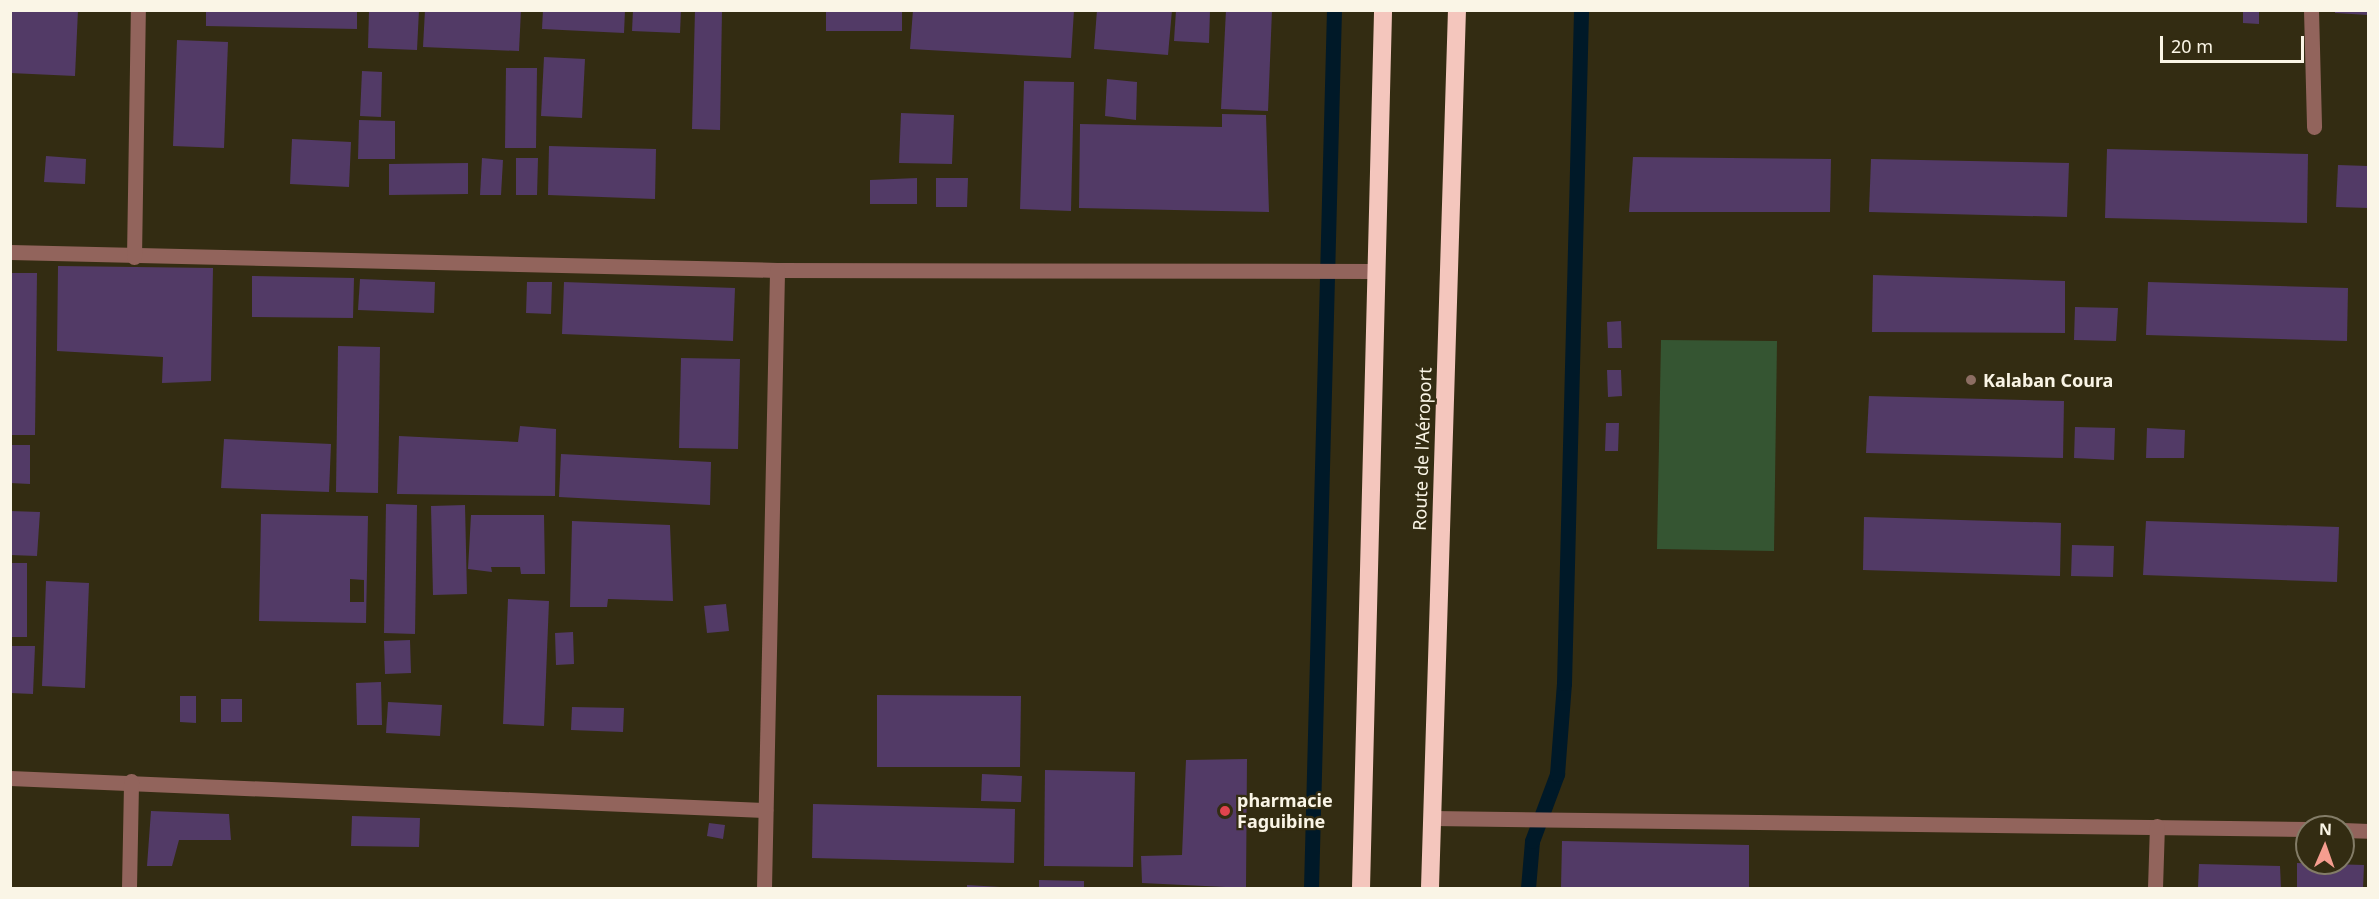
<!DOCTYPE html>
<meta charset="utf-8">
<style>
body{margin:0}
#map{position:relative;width:2379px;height:899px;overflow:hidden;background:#332c12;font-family:"Noto Sans",sans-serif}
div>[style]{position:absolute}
.green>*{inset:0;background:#355532}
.stream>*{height:15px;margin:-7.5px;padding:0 7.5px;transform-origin:7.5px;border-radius:7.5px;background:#001928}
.building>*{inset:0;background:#523a66}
.minor>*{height:15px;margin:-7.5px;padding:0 7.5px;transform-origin:7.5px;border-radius:7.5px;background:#92645c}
.highway>*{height:18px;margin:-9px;padding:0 9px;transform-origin:9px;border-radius:9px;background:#f4c6bd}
.dots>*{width:16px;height:16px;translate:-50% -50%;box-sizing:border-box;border:3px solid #332c12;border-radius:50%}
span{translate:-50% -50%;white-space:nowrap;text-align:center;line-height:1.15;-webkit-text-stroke:4.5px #332c12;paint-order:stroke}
.poi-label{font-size:18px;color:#faf5e6;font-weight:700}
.left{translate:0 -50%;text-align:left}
.street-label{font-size:18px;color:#faf5e6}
.frame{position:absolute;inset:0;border:12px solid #faf5e6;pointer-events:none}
.north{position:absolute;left:2295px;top:815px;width:60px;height:60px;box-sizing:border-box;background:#332c12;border:2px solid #837c67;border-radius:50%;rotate:2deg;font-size:16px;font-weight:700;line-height:24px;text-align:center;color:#faf5e6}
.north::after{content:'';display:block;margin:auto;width:21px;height:27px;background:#f59d8f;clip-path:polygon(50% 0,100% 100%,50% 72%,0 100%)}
.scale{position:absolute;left:2160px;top:36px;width:144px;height:27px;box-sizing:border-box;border:3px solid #faf5e6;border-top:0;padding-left:8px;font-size:18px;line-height:21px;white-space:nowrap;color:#faf5e6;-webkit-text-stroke:4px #332c12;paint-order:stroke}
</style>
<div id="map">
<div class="green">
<div style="clip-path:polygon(1661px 340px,1777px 341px,1774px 551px,1657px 549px)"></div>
</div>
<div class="stream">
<div style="left:1311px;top:888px;width:878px;rotate:-88.5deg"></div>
<div style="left:1528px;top:888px;width:47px;rotate:-85.1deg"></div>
<div style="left:1532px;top:841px;width:72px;rotate:-69.5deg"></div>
<div style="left:1557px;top:774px;width:91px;rotate:-85.6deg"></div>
<div style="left:1564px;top:683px;width:673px;rotate:-88.55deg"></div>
</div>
<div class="building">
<div style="clip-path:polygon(10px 10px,78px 10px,75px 76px,10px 73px)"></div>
<div style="clip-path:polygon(206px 10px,357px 10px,357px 29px,206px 26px)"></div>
<div style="clip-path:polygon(369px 10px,419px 10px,417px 50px,368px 48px)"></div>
<div style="clip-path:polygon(425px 10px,521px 10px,519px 51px,423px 47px)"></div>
<div style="clip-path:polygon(543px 10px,625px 10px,624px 33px,542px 29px)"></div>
<div style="clip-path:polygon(633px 10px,681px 10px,680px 33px,632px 31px)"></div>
<div style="clip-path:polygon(695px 10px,722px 10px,720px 130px,692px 129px)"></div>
<div style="clip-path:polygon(826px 10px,902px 10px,902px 31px,826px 31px)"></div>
<div style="clip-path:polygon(913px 10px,1074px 10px,1071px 58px,910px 49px)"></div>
<div style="clip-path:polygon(1097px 10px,1172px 10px,1168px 55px,1094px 49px)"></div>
<div style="clip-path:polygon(1176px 10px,1210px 10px,1209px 43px,1174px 41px)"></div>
<div style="clip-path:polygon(1226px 10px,1272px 10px,1268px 111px,1221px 109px)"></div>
<div style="clip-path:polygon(2243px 10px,2259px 10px,2259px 24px,2243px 23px)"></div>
<div style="clip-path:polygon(2335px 10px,2368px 10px,2368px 15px,2335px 13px)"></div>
<div style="clip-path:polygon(177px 40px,228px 42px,224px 148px,173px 146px)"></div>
<div style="clip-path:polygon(544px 57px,585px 59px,582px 118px,541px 116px)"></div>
<div style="clip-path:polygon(506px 68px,537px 68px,536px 148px,505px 148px)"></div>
<div style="clip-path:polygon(362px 71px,382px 72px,381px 117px,360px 116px)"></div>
<div style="clip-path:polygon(1107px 79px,1137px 82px,1136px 120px,1105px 116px)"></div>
<div style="clip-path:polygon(1024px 81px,1074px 82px,1071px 211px,1020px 209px)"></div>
<div style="clip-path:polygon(901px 113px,954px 115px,952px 164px,899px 163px)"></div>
<div style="clip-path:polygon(1222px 114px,1266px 115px,1269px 212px,1079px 208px,1080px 124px,1222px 127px)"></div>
<div style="clip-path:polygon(359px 120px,395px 121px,395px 159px,358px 159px)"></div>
<div style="clip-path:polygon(292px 139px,351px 142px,349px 187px,290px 184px)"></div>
<div style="clip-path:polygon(549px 146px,656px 149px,655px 199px,548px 195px)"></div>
<div style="clip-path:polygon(2107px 149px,2308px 154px,2307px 223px,2105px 218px)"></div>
<div style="clip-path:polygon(46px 156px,86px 159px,85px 184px,44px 182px)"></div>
<div style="clip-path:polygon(1633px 157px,1831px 159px,1830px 212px,1629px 212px)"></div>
<div style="clip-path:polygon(482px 158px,503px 160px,501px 195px,480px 195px)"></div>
<div style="clip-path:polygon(516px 158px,538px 158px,537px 195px,516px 195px)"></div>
<div style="clip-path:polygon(1871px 159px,2069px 163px,2067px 217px,1869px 212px)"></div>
<div style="clip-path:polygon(468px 163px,468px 194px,389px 195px,389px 164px)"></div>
<div style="clip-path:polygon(2338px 165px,2368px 166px,2368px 208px,2336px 207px)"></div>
<div style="clip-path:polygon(917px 178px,917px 204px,870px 204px,870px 180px)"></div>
<div style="clip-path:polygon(936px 178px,968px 178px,967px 207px,936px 207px)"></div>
<div style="clip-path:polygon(58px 266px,213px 268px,211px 381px,162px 383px,163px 357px,57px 351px)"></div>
<div style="clip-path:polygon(12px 273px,37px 273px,35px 435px,10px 435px)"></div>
<div style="clip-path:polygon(1873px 275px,2065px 281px,2065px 333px,1872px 332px)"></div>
<div style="clip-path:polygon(252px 276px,354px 278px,353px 318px,252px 317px)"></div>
<div style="clip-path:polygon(360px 279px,435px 282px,434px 313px,358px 310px)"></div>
<div style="clip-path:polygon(527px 282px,552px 282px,551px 314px,526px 313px)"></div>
<div style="clip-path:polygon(564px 282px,735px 288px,733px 341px,562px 334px)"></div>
<div style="clip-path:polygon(2148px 282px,2348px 288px,2347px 341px,2146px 335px)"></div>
<div style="clip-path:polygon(2075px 307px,2118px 308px,2116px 341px,2074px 340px)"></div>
<div style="clip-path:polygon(1621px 321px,1622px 348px,1608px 348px,1607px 322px)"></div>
<div style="clip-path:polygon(338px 346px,380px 347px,378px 493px,336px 492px)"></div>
<div style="clip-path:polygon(681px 358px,740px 359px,738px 449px,679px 448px)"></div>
<div style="clip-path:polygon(1607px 370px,1621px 370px,1622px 396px,1608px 397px)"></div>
<div style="clip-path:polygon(1869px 396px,2064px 401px,2063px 458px,1866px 453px)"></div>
<div style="clip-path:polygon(1606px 423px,1619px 423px,1618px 451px,1605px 451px)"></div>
<div style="clip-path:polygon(520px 426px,556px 429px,555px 496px,397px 494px,399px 436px,518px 442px)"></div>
<div style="clip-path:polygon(2075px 427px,2115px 428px,2114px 460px,2074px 458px)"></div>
<div style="clip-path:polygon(2147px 428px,2185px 430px,2184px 458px,2146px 458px)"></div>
<div style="clip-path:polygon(224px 439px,331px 444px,329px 492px,221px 488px)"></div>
<div style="clip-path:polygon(10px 445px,30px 445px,30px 484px,10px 483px)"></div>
<div style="clip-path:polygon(561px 454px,711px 462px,710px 505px,559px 497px)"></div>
<div style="clip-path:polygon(386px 504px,417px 505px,415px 634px,384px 633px)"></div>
<div style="clip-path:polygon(465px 505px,467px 594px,433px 595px,431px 506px)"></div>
<div style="clip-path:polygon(10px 511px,40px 512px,37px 556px,10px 555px)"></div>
<div style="clip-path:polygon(evenodd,261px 514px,368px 516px,366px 623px,259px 621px,261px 514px,350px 579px,364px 580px,364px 602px,350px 602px,350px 579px)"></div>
<div style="clip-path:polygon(471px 515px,544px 515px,545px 574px,521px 574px,520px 567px,491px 567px,492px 572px,468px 569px)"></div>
<div style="clip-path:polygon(1864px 517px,2061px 523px,2060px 576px,1863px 570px)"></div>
<div style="clip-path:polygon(572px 521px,670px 525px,673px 601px,608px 599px,607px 607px,570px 607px)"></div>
<div style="clip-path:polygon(2146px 521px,2339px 527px,2337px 582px,2143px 575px)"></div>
<div style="clip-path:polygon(2072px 545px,2114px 546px,2113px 577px,2071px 576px)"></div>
<div style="clip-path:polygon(10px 563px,27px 563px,27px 637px,10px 637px)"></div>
<div style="clip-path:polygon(46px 581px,89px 583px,85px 688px,42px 686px)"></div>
<div style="clip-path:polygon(508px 599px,549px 601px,544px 726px,503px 724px)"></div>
<div style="clip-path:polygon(726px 604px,729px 631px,707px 633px,704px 606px)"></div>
<div style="clip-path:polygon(573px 632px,574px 664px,556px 665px,555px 633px)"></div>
<div style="clip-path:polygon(410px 640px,411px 673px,385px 674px,384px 641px)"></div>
<div style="clip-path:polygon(10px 646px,35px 646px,33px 694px,10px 693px)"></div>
<div style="clip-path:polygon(381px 682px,382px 725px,357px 725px,356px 683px)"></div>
<div style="clip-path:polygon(877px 695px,1021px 696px,1020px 767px,877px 767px)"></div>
<div style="clip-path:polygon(180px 696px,196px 696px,196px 723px,180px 722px)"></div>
<div style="clip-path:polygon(221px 699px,242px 699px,242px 722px,221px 722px)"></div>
<div style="clip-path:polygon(388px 702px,442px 705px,440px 736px,386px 733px)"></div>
<div style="clip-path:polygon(572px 707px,624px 708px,623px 732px,571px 730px)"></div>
<div style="clip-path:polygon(1247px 759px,1246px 888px,1142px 883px,1141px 856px,1182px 855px,1186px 760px)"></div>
<div style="clip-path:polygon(1045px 770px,1135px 772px,1133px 867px,1044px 866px)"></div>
<div style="clip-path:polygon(982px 774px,1022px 776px,1021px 802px,981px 801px)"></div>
<div style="clip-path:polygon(813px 804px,1015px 809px,1014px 863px,812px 858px)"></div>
<div style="clip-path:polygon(151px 811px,229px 814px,231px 840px,179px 840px,172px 866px,147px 866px)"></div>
<div style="clip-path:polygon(352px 816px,420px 818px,419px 847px,351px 846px)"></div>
<div style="clip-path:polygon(709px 823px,725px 825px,723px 839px,707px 836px)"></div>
<div style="clip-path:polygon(1562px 841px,1749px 845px,1749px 888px,1561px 888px)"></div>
<div style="clip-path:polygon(2297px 863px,2364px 865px,2363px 888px,2297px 888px)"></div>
<div style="clip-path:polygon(2199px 864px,2280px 866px,2281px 888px,2198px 888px)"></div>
<div style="clip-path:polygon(1039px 880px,1084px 881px,1084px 888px,1039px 888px)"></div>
<div style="clip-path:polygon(967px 885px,1000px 887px,1000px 888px,967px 888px)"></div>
</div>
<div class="minor">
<div style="left:2311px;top:10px;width:117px;rotate:88.5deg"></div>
<div style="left:10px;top:252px;width:767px;rotate:1.34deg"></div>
<div style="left:777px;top:270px;width:599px;rotate:0.1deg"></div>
<div style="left:134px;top:257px;width:247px;rotate:-89.1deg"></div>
<div style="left:10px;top:778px;width:756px;rotate:2.43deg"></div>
<div style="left:1432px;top:818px;width:875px;rotate:0.72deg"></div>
<div style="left:2343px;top:830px;width:25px;rotate:2deg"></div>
<div style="left:129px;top:888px;width:107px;rotate:-88.9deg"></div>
<div style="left:764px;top:888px;width:618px;rotate:-88.79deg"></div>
<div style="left:2155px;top:888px;width:62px;rotate:-88.2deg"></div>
</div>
<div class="highway">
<div style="left:1361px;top:888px;width:878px;rotate:-88.56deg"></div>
<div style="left:1430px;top:888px;width:878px;rotate:-88.24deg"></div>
</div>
<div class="dots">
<div style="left:1971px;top:380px;background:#8d6e63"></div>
<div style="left:1225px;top:811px;background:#e0444e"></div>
</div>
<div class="poi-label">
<span class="left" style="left:1983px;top:380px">Kalaban Coura</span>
<span class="left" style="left:1237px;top:811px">pharmacie<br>Faguibine</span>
</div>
<div class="street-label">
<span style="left:1422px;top:449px;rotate:-88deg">Route de l'Aéroport</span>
</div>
<div class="frame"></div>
<div class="north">N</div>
<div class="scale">20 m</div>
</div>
